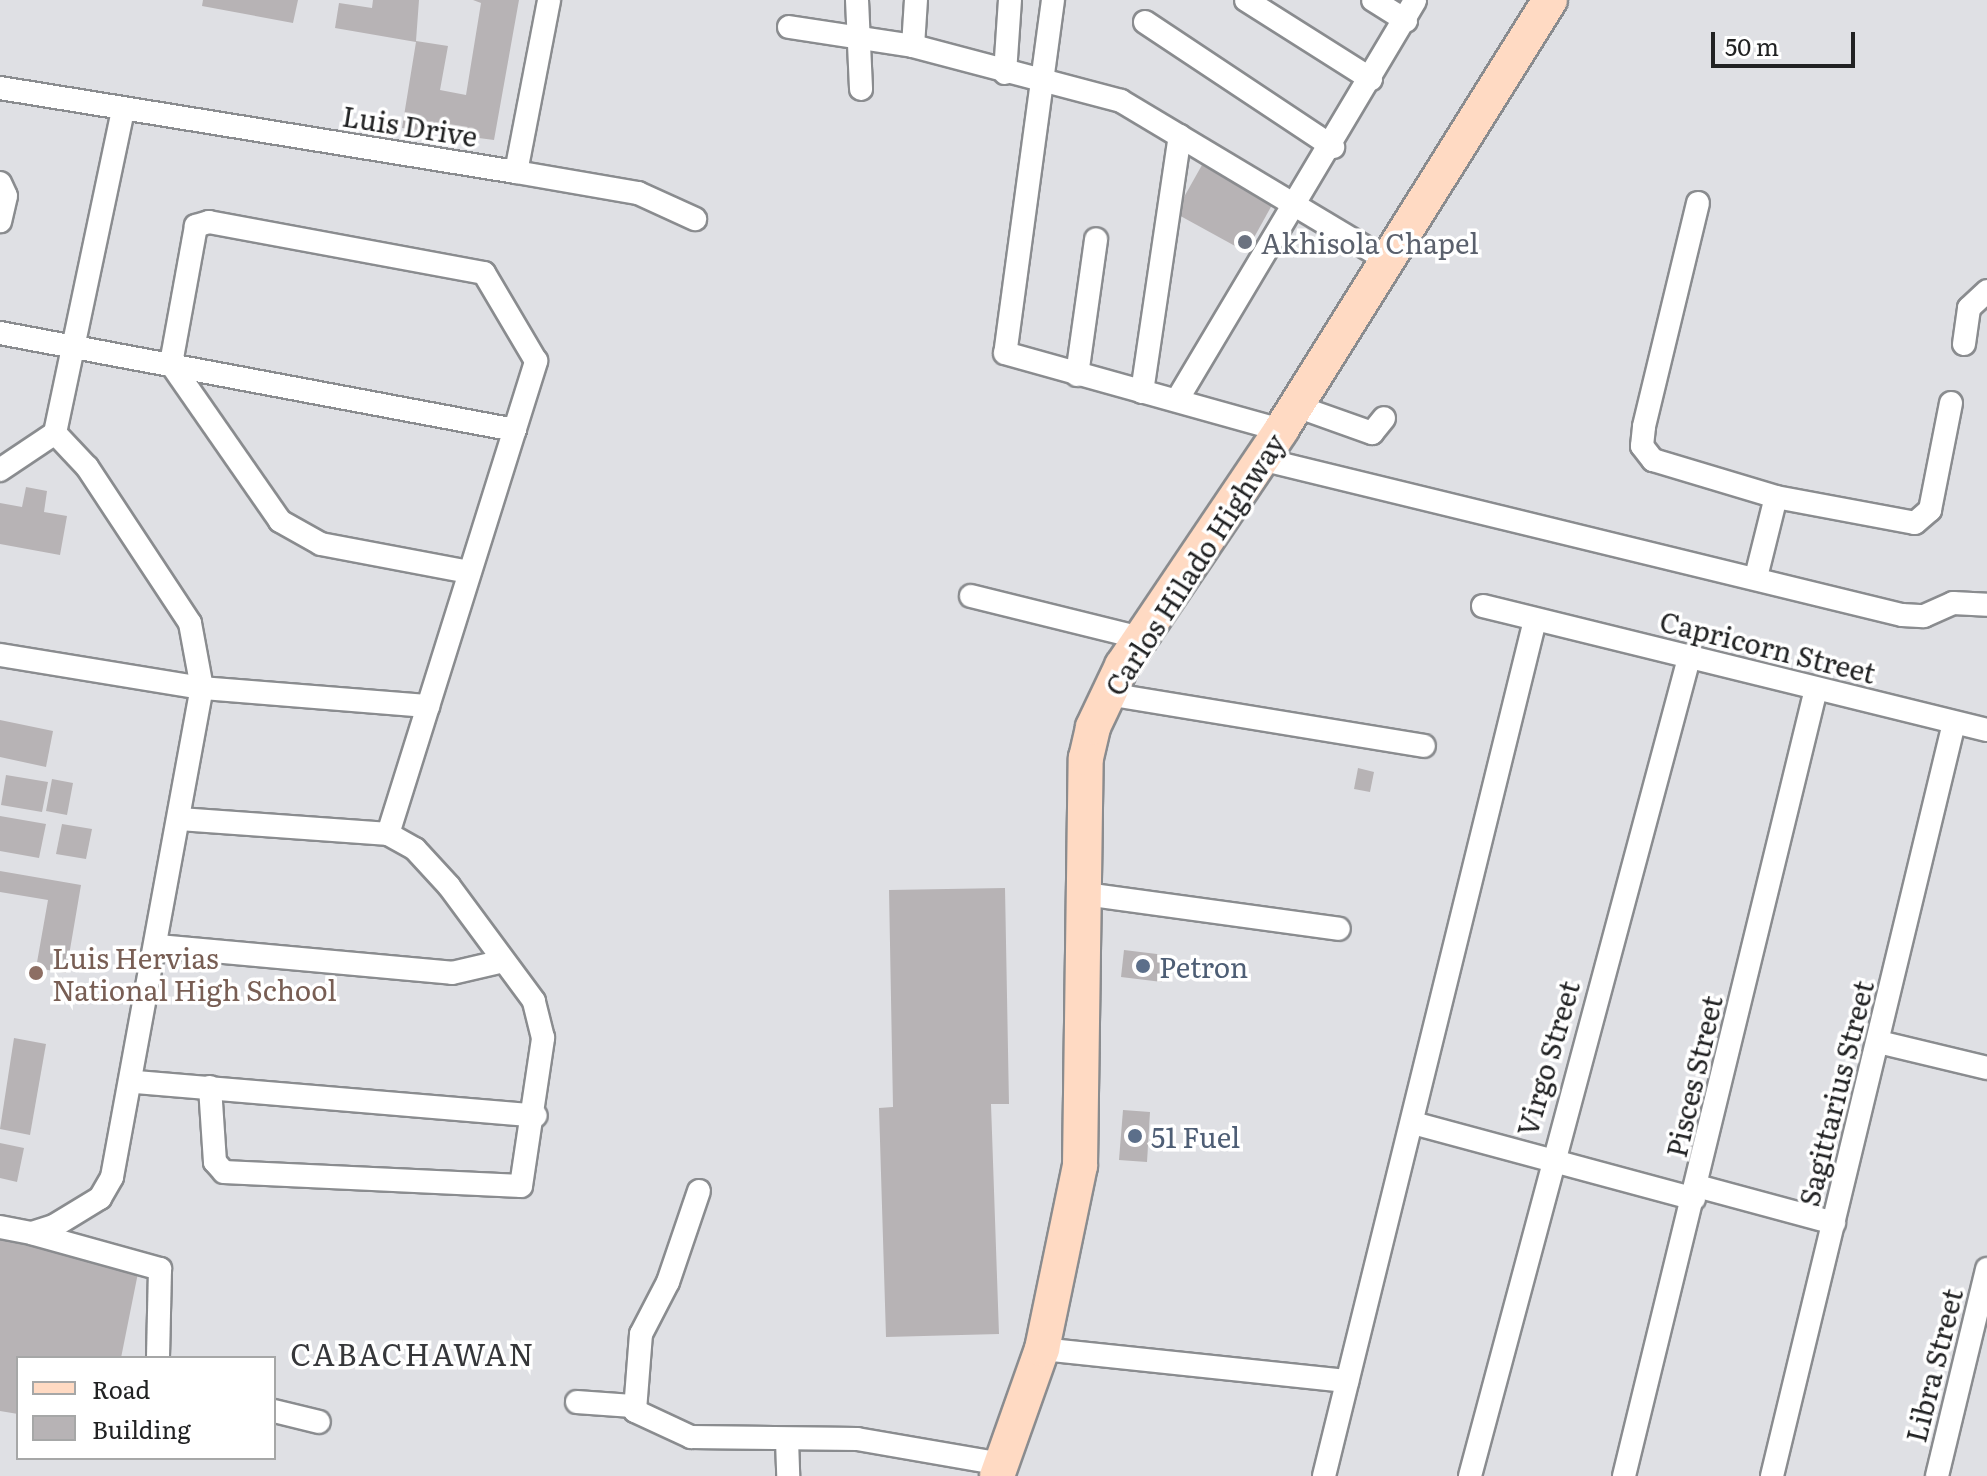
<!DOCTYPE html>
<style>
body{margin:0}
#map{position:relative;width:1987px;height:1476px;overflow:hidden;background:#dfe0e4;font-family:Literata,serif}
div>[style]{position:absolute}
.building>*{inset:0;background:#b7b3b5}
.roads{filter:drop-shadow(2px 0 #8a8c8f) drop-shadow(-2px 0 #8a8c8f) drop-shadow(0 2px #8a8c8f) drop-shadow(0 -2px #8a8c8f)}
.street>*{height:22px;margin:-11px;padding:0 11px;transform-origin:11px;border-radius:11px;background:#fff}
.primary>*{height:34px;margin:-17px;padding:0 17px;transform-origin:17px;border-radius:17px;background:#ffdac3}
.dots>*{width:22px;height:22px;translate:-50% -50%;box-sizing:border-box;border:4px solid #fff;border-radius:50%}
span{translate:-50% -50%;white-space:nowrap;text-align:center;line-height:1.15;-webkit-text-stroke:7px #fff;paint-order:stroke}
.street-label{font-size:28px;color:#212223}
.worship-label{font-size:28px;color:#5b616d}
.left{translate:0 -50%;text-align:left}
.education-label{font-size:28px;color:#785e54}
.service-label{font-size:28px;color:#4e5e75}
.neighbourhood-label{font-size:30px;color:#36373a;letter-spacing:2px}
.legend{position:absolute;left:16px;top:1356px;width:260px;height:104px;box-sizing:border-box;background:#fff;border:2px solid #a6a7a7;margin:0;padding:10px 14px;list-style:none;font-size:24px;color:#212223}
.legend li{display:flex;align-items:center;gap:16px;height:40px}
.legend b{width:40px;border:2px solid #a6a7a7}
.scale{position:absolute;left:1711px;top:32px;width:144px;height:36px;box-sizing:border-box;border:4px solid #212223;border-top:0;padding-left:10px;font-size:24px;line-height:28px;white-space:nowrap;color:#212223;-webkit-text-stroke:6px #fff;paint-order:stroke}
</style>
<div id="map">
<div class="building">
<div style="clip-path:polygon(203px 0,298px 0,293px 23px,202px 6px)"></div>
<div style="clip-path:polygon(373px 0,419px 0,416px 41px,448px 46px,440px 90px,466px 95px,481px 3px,473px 0,519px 0,494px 140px,402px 128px,416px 42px,335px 28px,339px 3px,372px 8px)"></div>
<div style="clip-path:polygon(1202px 165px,1272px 205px,1246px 252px,1175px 213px)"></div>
<div style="clip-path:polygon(26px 487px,47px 491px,44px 512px,67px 516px,60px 555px,0 544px,0 503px,22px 507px)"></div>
<div style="clip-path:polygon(0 720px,53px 731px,46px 767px,0 757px)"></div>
<div style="clip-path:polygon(1358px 768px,1374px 772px,1370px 792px,1354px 789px)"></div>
<div style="clip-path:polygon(6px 775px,48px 782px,42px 812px,1px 805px)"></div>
<div style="clip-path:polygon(52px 779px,73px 783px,67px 815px,46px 811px)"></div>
<div style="clip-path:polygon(0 816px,46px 824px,39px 858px,0 851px)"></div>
<div style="clip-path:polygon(62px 824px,92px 829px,86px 859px,56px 854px)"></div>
<div style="clip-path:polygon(0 871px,81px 885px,66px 973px,36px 968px,48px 900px,0 892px)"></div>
<div style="clip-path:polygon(1005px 888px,1009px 1104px,991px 1104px,999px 1334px,886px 1337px,879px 1108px,893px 1107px,889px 890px)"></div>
<div style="clip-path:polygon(1124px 950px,1165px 955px,1162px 982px,1121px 977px)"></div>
<div style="clip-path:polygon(14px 1038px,46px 1044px,30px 1135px,0 1129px)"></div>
<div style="clip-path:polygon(1123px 1110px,1150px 1112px,1147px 1162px,1119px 1160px)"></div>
<div style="clip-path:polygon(0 1143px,24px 1148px,17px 1182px,0 1178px)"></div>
<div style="clip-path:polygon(0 1231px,141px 1258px,121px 1358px,18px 1358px,18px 1414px,0 1411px)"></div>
</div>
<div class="roads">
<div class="street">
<div style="left:857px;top:0;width:89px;rotate:87.4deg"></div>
<div style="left:1053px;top:0;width:356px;rotate:97.7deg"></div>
<div style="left:1005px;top:353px;width:287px;rotate:15.6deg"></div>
<div style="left:1246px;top:0;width:148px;rotate:32.3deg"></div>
<div style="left:1373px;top:0;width:39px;rotate:32deg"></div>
<div style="left:1145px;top:22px;width:226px;rotate:33.6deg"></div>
<div style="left:789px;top:27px;width:125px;rotate:8.7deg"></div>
<div style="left:913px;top:46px;width:215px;rotate:14.8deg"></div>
<div style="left:1121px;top:101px;width:308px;rotate:30.9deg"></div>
<div style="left:913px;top:46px;width:46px;rotate:-86.3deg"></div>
<div style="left:1005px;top:73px;width:73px;rotate:-86.1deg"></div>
<div style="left:0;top:88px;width:523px;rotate:9.25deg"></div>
<div style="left:516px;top:172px;width:175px;rotate:-79.1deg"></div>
<div style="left:516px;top:172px;width:124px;rotate:9.8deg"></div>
<div style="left:638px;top:193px;width:63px;rotate:24.5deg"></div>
<div style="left:0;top:183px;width:14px;rotate:65deg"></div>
<div style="left:6px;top:196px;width:26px;rotate:103deg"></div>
<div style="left:1698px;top:203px;width:230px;rotate:103.6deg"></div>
<div style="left:1644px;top:427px;width:19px;rotate:96deg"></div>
<div style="left:1642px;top:446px;width:18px;rotate:52deg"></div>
<div style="left:1653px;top:460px;width:128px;rotate:16.7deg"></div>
<div style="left:1776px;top:497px;width:141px;rotate:10.6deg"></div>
<div style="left:1915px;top:523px;width:20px;rotate:-41deg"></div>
<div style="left:1930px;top:510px;width:109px;rotate:-78.9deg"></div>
<div style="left:0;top:333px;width:524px;rotate:10.67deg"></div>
<div style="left:1964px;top:344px;width:36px;rotate:-82deg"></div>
<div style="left:1969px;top:308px;width:25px;rotate:-43deg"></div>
<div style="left:1077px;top:375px;width:137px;rotate:-82deg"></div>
<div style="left:1142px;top:392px;width:259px;rotate:-81.6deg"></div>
<div style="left:1177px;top:400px;width:465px;rotate:-59.2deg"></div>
<div style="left:1296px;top:406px;width:81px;rotate:19.6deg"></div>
<div style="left:1372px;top:433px;width:19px;rotate:-51deg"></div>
<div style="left:1261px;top:459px;width:660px;rotate:13.68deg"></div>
<div style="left:1902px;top:615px;width:22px;rotate:3deg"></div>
<div style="left:1924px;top:616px;width:32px;rotate:-24deg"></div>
<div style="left:1953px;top:603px;width:34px;rotate:3deg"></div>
<div style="left:0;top:470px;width:66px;rotate:-33.9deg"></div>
<div style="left:1756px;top:577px;width:82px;rotate:-76deg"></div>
<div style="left:971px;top:596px;width:175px;rotate:13.9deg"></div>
<div style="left:1483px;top:606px;width:519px;rotate:13.82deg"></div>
<div style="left:0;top:655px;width:205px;rotate:9.3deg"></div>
<div style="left:202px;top:688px;width:227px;rotate:4.6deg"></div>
<div style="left:1107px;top:694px;width:321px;rotate:9.3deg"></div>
<div style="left:180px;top:819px;width:209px;rotate:4.1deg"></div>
<div style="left:1085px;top:894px;width:256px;rotate:7.8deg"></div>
<div style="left:158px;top:946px;width:295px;rotate:5.2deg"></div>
<div style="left:452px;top:973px;width:53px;rotate:-13deg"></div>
<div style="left:1879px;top:1042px;width:111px;rotate:13.5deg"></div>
<div style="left:135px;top:1082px;width:402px;rotate:4.8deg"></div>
<div style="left:210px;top:1087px;width:75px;rotate:86.2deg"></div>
<div style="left:215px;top:1162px;width:13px;rotate:48deg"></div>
<div style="left:224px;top:1172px;width:297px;rotate:2.7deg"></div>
<div style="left:521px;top:1186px;width:150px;rotate:-81.5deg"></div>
<div style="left:543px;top:1038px;width:38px;rotate:-104deg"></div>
<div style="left:534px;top:1001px;width:143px;rotate:-126.5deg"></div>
<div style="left:449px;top:886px;width:50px;rotate:-132.6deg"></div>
<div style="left:415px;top:849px;width:31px;rotate:-151deg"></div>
<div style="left:388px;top:834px;width:496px;rotate:-72.6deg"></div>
<div style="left:536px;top:361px;width:102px;rotate:-120.6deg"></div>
<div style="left:484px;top:273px;width:280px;rotate:-169.5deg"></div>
<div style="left:209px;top:222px;width:14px;rotate:163deg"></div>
<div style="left:196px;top:226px;width:140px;rotate:100.3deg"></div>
<div style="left:171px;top:364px;width:191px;rotate:55.2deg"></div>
<div style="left:280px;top:521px;width:47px;rotate:29.3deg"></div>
<div style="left:321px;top:544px;width:151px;rotate:10.7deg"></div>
<div style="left:1413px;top:1123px;width:291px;rotate:15.1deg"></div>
<div style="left:1697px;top:1186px;width:142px;rotate:15.1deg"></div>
<div style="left:699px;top:1191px;width:96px;rotate:108.8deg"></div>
<div style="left:668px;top:1282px;width:59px;rotate:117.4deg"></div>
<div style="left:641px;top:1334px;width:77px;rotate:94.5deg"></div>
<div style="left:635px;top:1411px;width:62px;rotate:24.9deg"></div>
<div style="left:691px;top:1437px;width:166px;rotate:0.7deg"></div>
<div style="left:857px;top:1439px;width:146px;rotate:9.8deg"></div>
<div style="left:0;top:1227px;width:33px;rotate:11deg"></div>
<div style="left:32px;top:1233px;width:23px;rotate:-18deg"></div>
<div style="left:54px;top:1226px;width:54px;rotate:-31.3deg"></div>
<div style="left:100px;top:1198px;width:24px;rotate:-60deg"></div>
<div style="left:112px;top:1177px;width:497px;rotate:-79.6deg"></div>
<div style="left:202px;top:688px;width:66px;rotate:-100.5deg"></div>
<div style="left:190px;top:623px;width:187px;rotate:-123.4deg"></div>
<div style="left:87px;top:467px;width:47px;rotate:-133.3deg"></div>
<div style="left:55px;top:433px;width:331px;rotate:-78.1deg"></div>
<div style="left:34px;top:1234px;width:131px;rotate:15.5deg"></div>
<div style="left:160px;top:1269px;width:89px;rotate:91.3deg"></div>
<div style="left:1042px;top:1349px;width:307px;rotate:6deg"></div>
<div style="left:577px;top:1402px;width:55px;rotate:4.2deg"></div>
<div style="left:274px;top:1411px;width:46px;rotate:13.7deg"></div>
<div style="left:787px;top:1440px;width:36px;rotate:88deg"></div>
<div style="left:1324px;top:1476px;width:882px;rotate:-76.15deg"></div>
<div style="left:1470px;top:1476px;width:847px;rotate:-75.01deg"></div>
<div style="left:1624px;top:1476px;width:810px;rotate:-76.29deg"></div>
<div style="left:1772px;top:1476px;width:775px;rotate:-76.41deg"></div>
<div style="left:1937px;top:1476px;width:213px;rotate:-76.4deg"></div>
</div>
<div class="primary">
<div style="left:997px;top:1476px;width:135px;rotate:-70.5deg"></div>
<div style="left:1042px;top:1349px;width:187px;rotate:-78.3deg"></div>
<div style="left:1080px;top:1166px;width:408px;rotate:-89.2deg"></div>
<div style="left:1086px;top:758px;width:32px;rotate:-77deg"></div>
<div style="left:1093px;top:727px;width:68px;rotate:-64.6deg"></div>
<div style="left:1122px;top:666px;width:285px;rotate:-56deg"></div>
<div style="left:1281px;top:430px;width:507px;rotate:-57.97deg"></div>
</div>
</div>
<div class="dots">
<div style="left:1245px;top:242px;background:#6b7280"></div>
<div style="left:1143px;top:966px;background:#5c6f8a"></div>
<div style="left:36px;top:973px;background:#8d6e63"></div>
<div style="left:1135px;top:1136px;background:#5c6f8a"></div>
</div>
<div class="street-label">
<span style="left:410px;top:125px;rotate:9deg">Luis Drive</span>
<span style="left:1194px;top:564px;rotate:-57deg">Carlos Hilado Highway</span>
<span style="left:1768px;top:646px;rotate:14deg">Capricorn Street</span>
<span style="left:1547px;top:1058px;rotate:-74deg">Virgo Street</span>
<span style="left:1693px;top:1076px;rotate:-77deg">Pisces Street</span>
<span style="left:1835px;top:1093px;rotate:-76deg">Sagittarius Street</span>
<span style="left:1933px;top:1365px;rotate:-76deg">Libra Street</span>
</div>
<div class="worship-label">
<span class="left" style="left:1261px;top:242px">Akhisola Chapel</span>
</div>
<div class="education-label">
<span class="left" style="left:52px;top:973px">Luis Hervias<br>National High School</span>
</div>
<div class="service-label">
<span class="left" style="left:1159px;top:966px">Petron</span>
<span class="left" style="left:1151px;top:1136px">51 Fuel</span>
</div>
<div class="neighbourhood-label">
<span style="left:413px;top:1353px">CABACHAWAN</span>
</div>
<ul class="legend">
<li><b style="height:10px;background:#ffdac3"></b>Road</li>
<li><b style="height:22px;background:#b7b3b5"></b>Building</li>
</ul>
<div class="scale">50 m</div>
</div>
